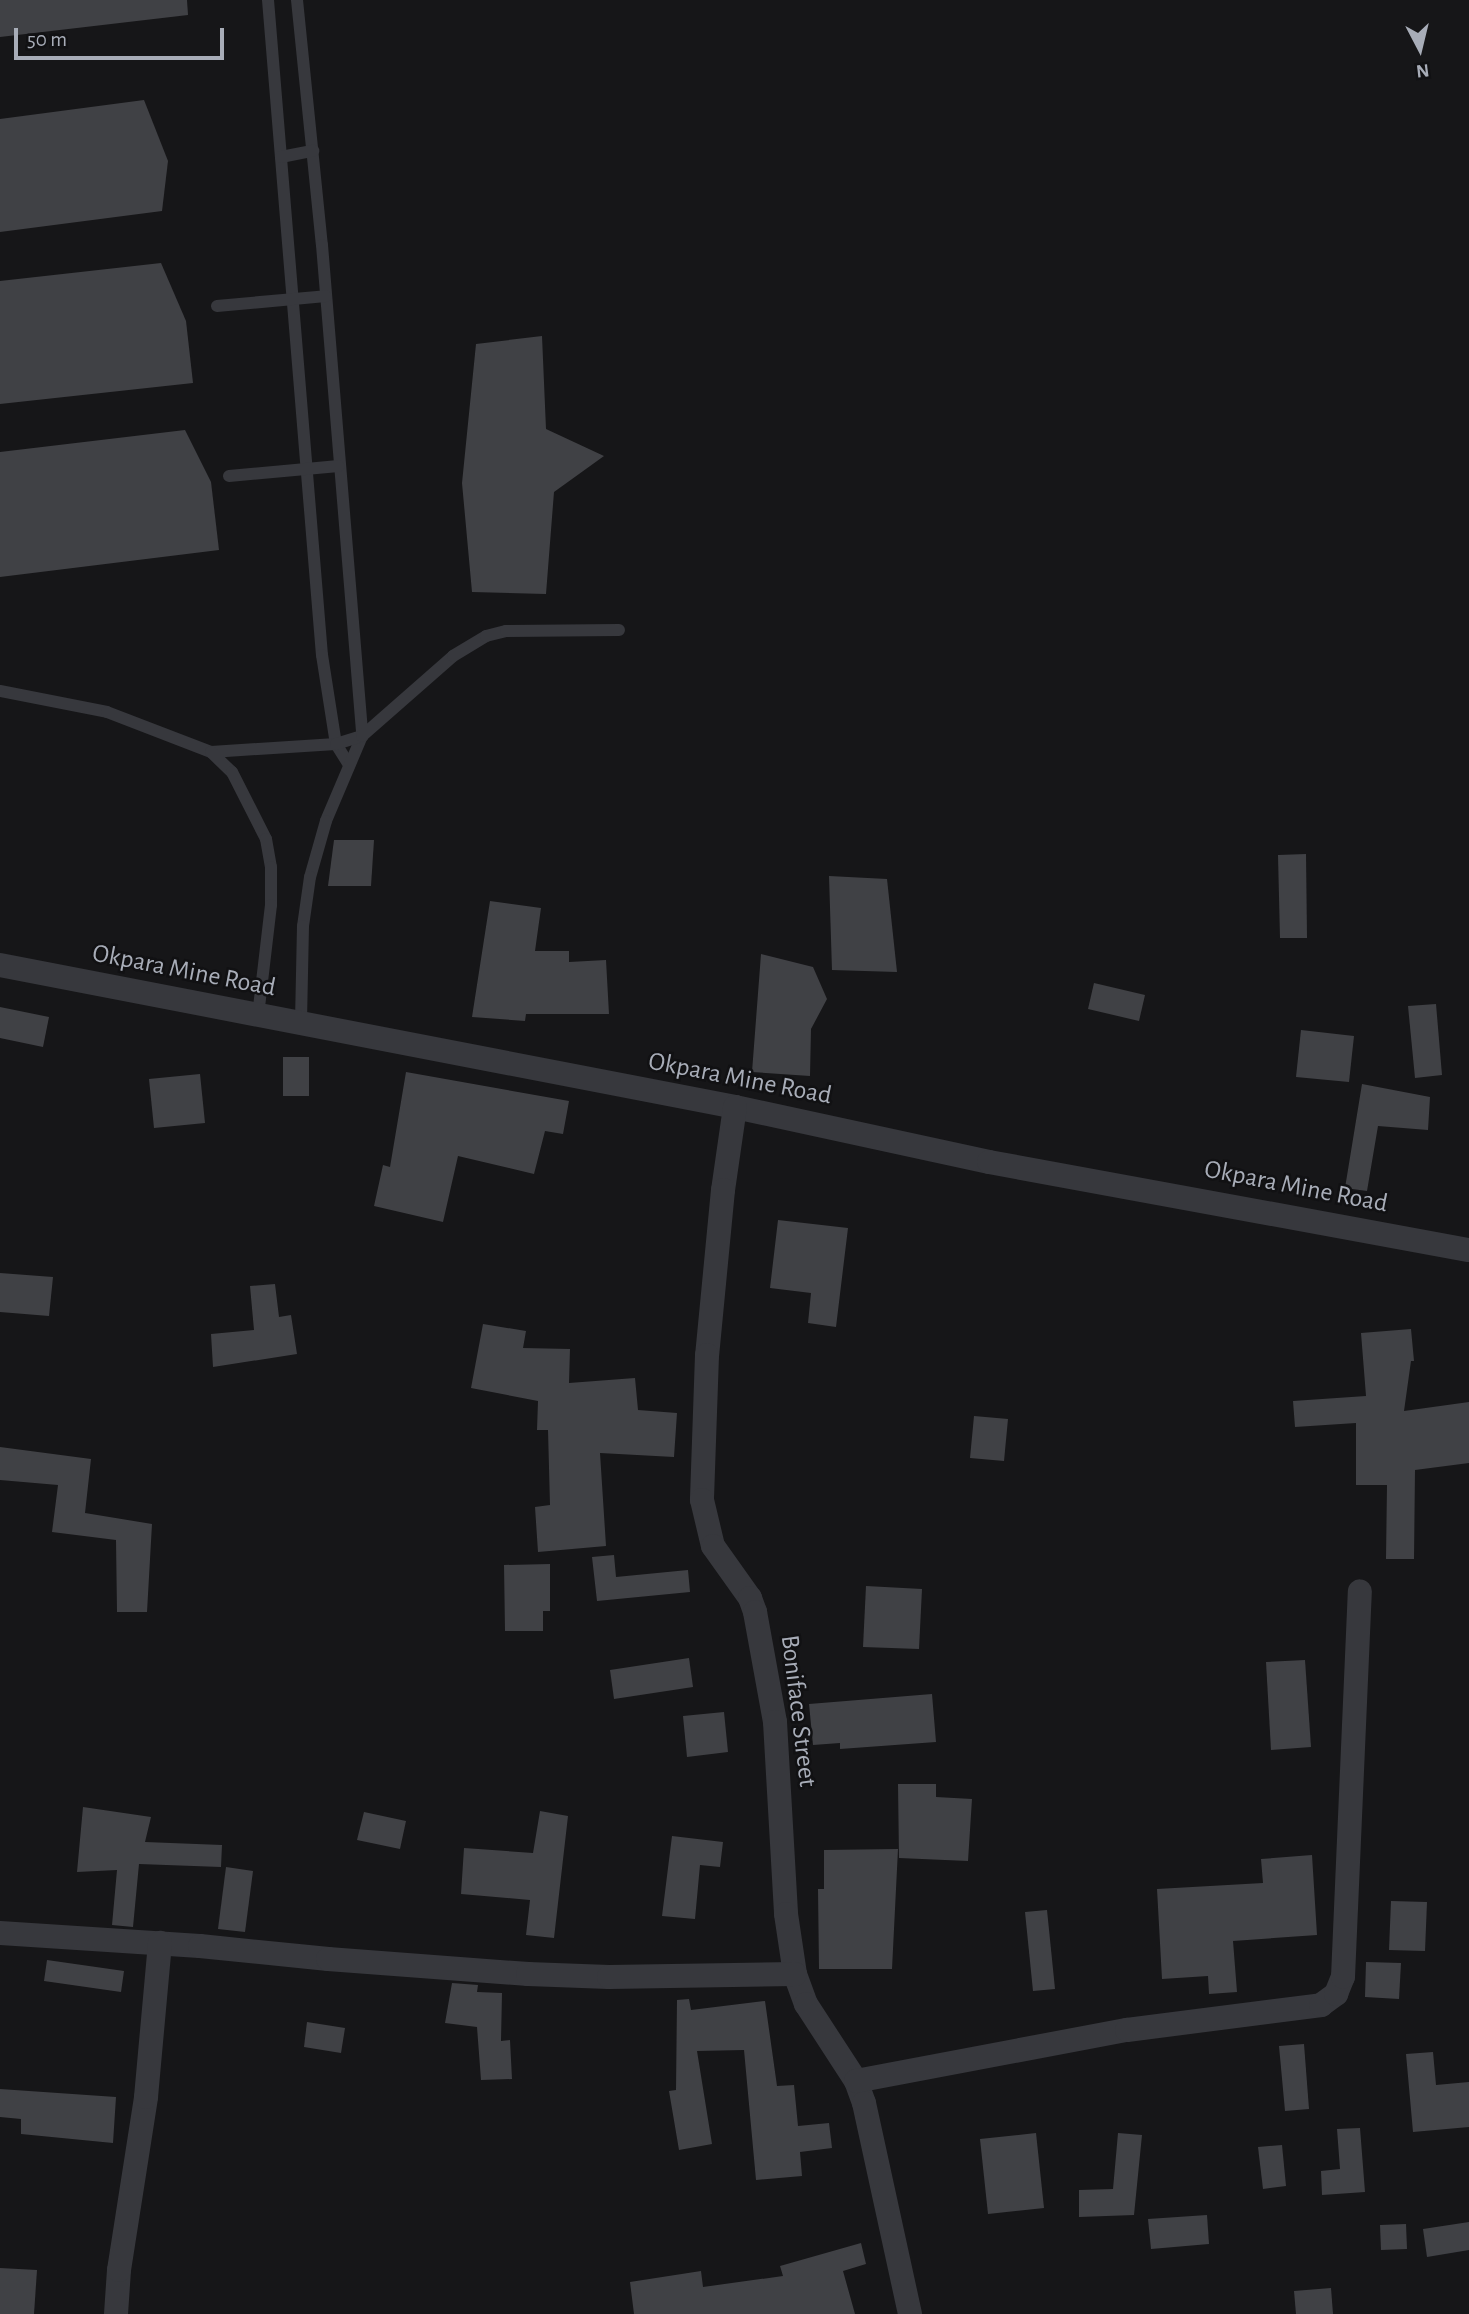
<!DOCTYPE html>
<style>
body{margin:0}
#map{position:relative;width:1469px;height:2314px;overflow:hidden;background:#161618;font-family:"Alegreya Sans",sans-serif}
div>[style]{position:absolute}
.building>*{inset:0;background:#404145}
.lane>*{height:12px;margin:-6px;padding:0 6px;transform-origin:6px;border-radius:6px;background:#37383d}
.street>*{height:24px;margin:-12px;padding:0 12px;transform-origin:12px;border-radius:12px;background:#37383d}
span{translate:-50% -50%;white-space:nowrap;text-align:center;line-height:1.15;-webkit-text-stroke:5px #111113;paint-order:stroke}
.street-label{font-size:26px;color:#a8adb8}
.north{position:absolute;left:1385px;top:14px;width:70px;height:70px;-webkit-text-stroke:5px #111113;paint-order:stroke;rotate:173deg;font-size:19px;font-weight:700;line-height:28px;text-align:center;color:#a8adb8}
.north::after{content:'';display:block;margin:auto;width:24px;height:32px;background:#a8adb8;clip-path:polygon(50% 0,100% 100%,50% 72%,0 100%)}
.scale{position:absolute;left:14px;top:28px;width:210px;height:32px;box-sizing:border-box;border:4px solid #a8adb8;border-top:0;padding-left:9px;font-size:21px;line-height:24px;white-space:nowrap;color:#a8adb8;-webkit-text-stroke:5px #111113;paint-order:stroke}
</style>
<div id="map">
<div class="building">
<div style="clip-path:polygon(0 0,187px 0,188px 15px,0 37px)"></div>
<div style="clip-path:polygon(144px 100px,168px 161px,162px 211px,0 232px,0 119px)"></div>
<div style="clip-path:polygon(161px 263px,186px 321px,193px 383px,0 404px,0 281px)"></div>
<div style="clip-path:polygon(542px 336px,546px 429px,604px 456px,554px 492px,546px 594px,472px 592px,462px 483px,476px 344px)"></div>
<div style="clip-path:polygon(185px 430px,211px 482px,219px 550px,0 577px,0 452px)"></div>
<div style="clip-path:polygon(334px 840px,374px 840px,371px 886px,328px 886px)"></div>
<div style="clip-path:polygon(1306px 854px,1307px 938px,1280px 938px,1278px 855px)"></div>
<div style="clip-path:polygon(829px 876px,887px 879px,897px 972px,832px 970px)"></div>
<div style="clip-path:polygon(490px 901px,541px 908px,535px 951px,569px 951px,569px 962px,606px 960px,609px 1014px,526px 1014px,525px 1021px,472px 1017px)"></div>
<div style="clip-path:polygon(761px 954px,813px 967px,827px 999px,811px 1029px,810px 1076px,752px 1072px)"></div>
<div style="clip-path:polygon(1094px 983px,1145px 995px,1139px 1021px,1088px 1009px)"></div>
<div style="clip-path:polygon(1436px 1004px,1442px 1075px,1415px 1078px,1408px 1006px)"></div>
<div style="clip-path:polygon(0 1007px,49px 1017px,43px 1047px,0 1038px)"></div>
<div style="clip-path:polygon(1301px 1030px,1354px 1036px,1349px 1082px,1296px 1077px)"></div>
<div style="clip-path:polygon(283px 1057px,309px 1057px,309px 1096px,283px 1096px)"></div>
<div style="clip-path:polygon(406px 1072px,569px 1101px,563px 1134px,545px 1131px,534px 1174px,458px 1156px,443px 1222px,374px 1206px,383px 1165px,390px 1167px)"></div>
<div style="clip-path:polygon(200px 1074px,205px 1123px,154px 1128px,149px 1079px)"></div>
<div style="clip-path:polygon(1362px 1084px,1430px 1097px,1428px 1130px,1378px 1126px,1367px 1191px,1345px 1188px)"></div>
<div style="clip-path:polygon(778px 1220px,848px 1228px,836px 1327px,808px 1323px,811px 1293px,770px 1288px)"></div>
<div style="clip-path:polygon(0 1273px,53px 1277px,49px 1316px,0 1312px)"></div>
<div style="clip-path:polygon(275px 1284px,279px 1317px,291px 1315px,297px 1354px,213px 1367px,211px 1334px,254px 1330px,250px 1286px)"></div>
<div style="clip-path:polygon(483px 1324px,526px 1331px,523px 1348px,570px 1349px,569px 1383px,635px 1378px,638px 1410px,677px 1413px,674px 1457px,600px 1453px,606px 1546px,538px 1552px,535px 1507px,550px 1505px,548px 1430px,537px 1430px,538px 1401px,471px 1388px)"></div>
<div style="clip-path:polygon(1411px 1329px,1414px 1361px,1411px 1361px,1404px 1411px,1469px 1402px,1469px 1463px,1415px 1470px,1414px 1559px,1386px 1559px,1387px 1485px,1356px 1485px,1356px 1423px,1295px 1427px,1293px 1401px,1366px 1396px,1361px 1333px)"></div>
<div style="clip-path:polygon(974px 1416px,1008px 1419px,1004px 1461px,970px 1458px)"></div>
<div style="clip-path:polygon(0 1447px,91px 1459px,85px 1513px,152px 1524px,147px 1612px,117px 1612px,116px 1540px,52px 1532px,58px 1485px,0 1480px)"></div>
<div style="clip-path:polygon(614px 1555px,616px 1577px,688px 1570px,690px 1592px,597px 1601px,592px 1557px)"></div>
<div style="clip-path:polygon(550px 1564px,550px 1611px,543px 1611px,543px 1631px,505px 1631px,504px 1565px)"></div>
<div style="clip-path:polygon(866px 1586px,922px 1589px,919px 1649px,863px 1647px)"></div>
<div style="clip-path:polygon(689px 1658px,693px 1687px,614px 1699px,610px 1670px)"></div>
<div style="clip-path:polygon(1305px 1660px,1311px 1747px,1271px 1750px,1266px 1662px)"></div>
<div style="clip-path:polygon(932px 1694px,936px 1742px,840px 1749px,840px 1743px,813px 1745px,809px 1704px)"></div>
<div style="clip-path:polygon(724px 1712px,728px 1752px,687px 1757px,683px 1716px)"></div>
<div style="clip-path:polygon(898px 1784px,936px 1784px,936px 1797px,972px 1799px,968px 1861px,899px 1858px)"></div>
<div style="clip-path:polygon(83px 1807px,151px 1817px,145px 1842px,222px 1845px,221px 1867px,139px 1864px,133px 1927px,112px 1925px,117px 1870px,77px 1872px)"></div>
<div style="clip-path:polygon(540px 1811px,568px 1816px,554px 1938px,526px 1935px,530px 1900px,461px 1894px,464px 1848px,533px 1853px)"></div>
<div style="clip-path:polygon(364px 1812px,406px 1821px,400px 1849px,357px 1840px)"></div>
<div style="clip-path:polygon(672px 1836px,723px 1842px,720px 1867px,700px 1865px,695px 1919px,662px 1916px)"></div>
<div style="clip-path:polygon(898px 1849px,892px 1969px,819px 1969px,818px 1889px,824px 1889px,824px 1850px)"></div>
<div style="clip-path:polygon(1312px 1855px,1317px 1935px,1233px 1941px,1237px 1992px,1209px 1994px,1208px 1976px,1162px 1979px,1157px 1889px,1263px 1883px,1261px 1859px)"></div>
<div style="clip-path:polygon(226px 1867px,253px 1871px,245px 1932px,218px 1929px)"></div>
<div style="clip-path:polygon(1391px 1901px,1427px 1902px,1425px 1951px,1389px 1950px)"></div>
<div style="clip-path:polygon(1047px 1910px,1055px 1989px,1033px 1991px,1025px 1912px)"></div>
<div style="clip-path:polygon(47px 1960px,124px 1971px,121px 1992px,44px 1981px)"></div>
<div style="clip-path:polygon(1366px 1962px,1401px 1963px,1399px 1999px,1365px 1997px)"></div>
<div style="clip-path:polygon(452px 1983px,478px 1985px,477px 1992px,502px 1993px,501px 2041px,510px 2040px,512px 2079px,481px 2080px,477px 2027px,445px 2023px)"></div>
<div style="clip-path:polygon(689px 1999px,691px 2010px,765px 2001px,777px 2086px,794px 2085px,798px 2126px,829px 2123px,832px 2148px,800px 2152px,802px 2176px,756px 2180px,744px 2050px,697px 2051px,712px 2144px,679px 2150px,669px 2091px,676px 2090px,677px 2000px)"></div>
<div style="clip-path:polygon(307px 2022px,345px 2028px,341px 2053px,304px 2047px)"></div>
<div style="clip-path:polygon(1304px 2044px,1309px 2109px,1285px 2111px,1279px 2046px)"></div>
<div style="clip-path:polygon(1433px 2052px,1436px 2085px,1469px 2082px,1469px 2127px,1413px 2132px,1406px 2054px)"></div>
<div style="clip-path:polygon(0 2089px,116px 2097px,113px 2143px,21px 2134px,21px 2119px,0 2117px)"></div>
<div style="clip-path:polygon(1360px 2128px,1365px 2192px,1322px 2195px,1321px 2171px,1340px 2169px,1337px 2129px)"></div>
<div style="clip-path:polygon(1036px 2133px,1044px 2208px,988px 2214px,980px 2139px)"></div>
<div style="clip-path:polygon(1118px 2133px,1142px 2135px,1134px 2215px,1079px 2217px,1079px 2190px,1113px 2189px)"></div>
<div style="clip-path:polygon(1282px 2145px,1286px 2186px,1263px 2189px,1258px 2147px)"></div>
<div style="clip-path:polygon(1207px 2215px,1209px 2244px,1151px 2249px,1148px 2219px)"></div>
<div style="clip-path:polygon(1469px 2222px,1469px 2250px,1427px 2257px,1423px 2229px)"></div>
<div style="clip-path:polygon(1406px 2224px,1407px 2249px,1381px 2250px,1380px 2225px)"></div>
<div style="clip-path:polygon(861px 2243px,866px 2264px,843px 2271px,855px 2314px,634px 2314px,630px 2282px,701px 2271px,703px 2287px,783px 2276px,780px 2266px)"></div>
<div style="clip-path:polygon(0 2268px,37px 2270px,34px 2314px,0 2314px)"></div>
<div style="clip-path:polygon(1331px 2288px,1333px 2314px,1296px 2314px,1294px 2291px)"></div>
</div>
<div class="lane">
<div style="left:268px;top:0;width:657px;rotate:85.29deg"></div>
<div style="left:322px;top:655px;width:90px;rotate:81.1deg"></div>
<div style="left:336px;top:744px;width:25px;rotate:58deg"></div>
<div style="left:297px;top:0;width:246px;rotate:84.2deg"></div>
<div style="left:322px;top:245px;width:493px;rotate:85.3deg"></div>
<div style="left:362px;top:736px;width:92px;rotate:113deg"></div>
<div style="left:326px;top:821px;width:58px;rotate:105.9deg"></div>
<div style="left:310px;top:877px;width:49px;rotate:98.1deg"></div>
<div style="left:303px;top:926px;width:98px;rotate:91.2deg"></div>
<div style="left:281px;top:157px;width:33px;rotate:-11deg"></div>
<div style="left:217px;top:306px;width:109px;rotate:-5.2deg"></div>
<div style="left:229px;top:476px;width:110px;rotate:-5.2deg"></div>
<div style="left:0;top:691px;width:109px;rotate:11.1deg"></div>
<div style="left:107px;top:712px;width:111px;rotate:21deg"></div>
<div style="left:211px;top:752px;width:125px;rotate:-3.7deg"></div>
<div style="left:336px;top:744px;width:27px;rotate:-17deg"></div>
<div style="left:362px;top:736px;width:121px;rotate:-41.3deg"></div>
<div style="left:453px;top:656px;width:39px;rotate:-31deg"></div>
<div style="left:486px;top:636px;width:21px;rotate:-14deg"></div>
<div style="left:506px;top:631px;width:113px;rotate:-0.5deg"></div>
<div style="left:211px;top:752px;width:29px;rotate:44deg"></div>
<div style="left:232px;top:772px;width:75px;rotate:63.1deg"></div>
<div style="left:266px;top:839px;width:28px;rotate:80deg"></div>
<div style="left:271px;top:867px;width:38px;rotate:90deg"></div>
<div style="left:271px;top:905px;width:112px;rotate:96.7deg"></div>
</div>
<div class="street">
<div style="left:0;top:965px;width:749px;rotate:10.93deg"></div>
<div style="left:735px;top:1107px;width:260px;rotate:12.2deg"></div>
<div style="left:989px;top:1162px;width:488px;rotate:10.4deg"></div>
<div style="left:735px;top:1107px;width:84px;rotate:98.2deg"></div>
<div style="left:723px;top:1190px;width:166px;rotate:95.5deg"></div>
<div style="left:707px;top:1355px;width:145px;rotate:92deg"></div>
<div style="left:702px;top:1500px;width:47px;rotate:76.6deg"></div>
<div style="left:713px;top:1546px;width:64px;rotate:54.6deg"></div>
<div style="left:750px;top:1598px;width:15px;rotate:70deg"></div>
<div style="left:755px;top:1612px;width:112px;rotate:79.7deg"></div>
<div style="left:775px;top:1722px;width:192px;rotate:86.7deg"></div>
<div style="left:786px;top:1914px;width:61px;rotate:81.5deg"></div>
<div style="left:795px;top:1974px;width:32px;rotate:70deg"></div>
<div style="left:806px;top:2004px;width:92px;rotate:57deg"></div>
<div style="left:856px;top:2081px;width:23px;rotate:70deg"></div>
<div style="left:864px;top:2103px;width:216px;rotate:77.7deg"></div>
<div style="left:0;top:1933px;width:200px;rotate:3.7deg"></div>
<div style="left:200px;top:1946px;width:129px;rotate:5.8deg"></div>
<div style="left:328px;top:1959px;width:201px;rotate:4.3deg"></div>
<div style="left:528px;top:1974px;width:81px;rotate:2.1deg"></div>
<div style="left:609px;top:1977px;width:186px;rotate:-0.9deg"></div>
<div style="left:856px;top:2081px;width:276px;rotate:-10.7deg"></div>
<div style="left:1127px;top:2030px;width:196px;rotate:-7.3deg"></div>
<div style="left:1321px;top:2005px;width:19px;rotate:-36deg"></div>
<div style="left:1336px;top:1994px;width:18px;rotate:-68deg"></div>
<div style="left:1343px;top:1977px;width:386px;rotate:-87.5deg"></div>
<div style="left:116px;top:2314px;width:44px;rotate:-86.1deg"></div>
<div style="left:119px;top:2270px;width:175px;rotate:-81.1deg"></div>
<div style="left:146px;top:2097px;width:155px;rotate:-84.8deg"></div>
</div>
<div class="street-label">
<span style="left:184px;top:971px;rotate:11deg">Okpara Mine Road</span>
<span style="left:740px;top:1079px;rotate:11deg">Okpara Mine Road</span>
<span style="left:1296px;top:1187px;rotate:11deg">Okpara Mine Road</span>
<span style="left:798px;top:1711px;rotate:83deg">Boniface Street</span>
</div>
<div class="north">N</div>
<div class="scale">50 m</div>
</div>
